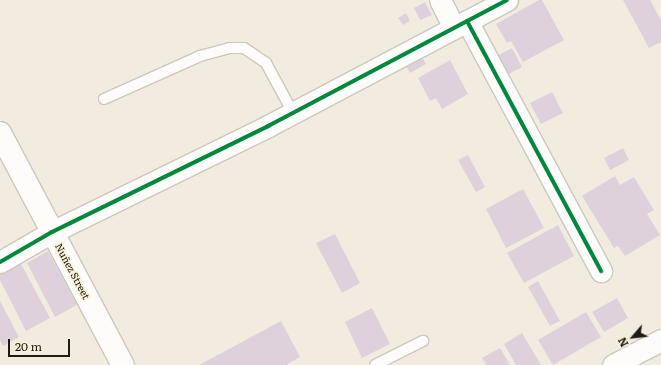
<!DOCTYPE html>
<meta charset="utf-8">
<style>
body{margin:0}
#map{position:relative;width:661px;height:365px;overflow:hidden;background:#f1ecdf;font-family:Literata,serif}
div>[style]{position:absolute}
.building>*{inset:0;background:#dfd1db}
.roads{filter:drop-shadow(1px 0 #ccc8be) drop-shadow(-1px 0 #ccc8be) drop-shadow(0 1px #ccc8be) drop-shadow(0 -1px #ccc8be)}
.service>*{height:10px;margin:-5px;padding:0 5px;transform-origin:5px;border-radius:5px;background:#fdfcfa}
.minor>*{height:21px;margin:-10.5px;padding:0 10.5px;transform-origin:10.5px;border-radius:10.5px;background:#fdfcfa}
.tertiary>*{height:22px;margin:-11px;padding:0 11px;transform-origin:11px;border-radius:11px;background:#fdfcfa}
.cycleway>*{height:4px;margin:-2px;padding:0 2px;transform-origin:2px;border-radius:2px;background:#00873e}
span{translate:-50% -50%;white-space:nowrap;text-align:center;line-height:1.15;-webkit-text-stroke:3.5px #f8f0d8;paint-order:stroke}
.street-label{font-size:10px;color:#1e1b13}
.north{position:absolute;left:613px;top:317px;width:40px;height:40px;-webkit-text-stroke:3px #f8f0d8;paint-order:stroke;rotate:242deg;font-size:11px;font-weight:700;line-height:16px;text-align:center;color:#1e1b13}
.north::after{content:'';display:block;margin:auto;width:14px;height:18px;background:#1e1b13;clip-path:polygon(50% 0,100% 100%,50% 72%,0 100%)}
.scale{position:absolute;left:8px;top:339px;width:62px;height:18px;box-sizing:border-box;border:2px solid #1e1b13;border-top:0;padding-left:5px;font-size:12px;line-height:14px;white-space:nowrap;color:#1e1b13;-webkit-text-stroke:3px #f8f0d8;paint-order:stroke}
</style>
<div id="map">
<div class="building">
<div style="clip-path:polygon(539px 0,542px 0,564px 40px,523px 62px,511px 41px,507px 43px,496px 24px)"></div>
<div style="clip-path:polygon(623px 0,650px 0,661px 20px,661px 42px,649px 48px)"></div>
<div style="clip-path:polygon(425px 2px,432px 15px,420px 20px,414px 8px)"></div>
<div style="clip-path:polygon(406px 13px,410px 21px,403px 25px,398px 18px)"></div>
<div style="clip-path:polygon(512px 48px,522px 67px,507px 75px,497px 56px)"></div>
<div style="clip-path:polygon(420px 53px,426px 64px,410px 73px,404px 62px)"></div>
<div style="clip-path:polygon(450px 60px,468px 94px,442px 109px,436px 98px,430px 101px,418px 78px)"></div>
<div style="clip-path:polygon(552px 92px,563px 113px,541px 124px,530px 103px)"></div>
<div style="clip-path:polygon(623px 148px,629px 160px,610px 170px,604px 158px)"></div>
<div style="clip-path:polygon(468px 155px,485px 187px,476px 192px,458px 160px)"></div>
<div style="clip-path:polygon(615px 176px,620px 185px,634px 177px,654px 210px,647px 214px,660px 235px,625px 256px,618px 246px,614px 248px,582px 196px)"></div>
<div style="clip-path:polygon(523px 189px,544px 228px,506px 248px,486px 209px)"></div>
<div style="clip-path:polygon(558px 225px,574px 256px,524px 283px,507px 253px)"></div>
<div style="clip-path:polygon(335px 234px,360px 283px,342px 293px,316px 243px)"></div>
<div style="clip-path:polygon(48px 251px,77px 305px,55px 317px,27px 263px)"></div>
<div style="clip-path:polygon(20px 262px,50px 318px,26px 331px,0 280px,0 273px)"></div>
<div style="clip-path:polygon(538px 281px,560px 321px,550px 326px,528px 287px)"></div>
<div style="clip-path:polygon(617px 298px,628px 318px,604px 332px,592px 312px)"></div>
<div style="clip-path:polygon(0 301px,19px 337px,3px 346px,0 341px)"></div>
<div style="clip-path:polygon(372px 308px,390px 344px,362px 358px,345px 322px)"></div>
<div style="clip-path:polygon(586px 312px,601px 337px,553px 365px,538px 340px)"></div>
<div style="clip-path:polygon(281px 321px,300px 357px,286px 365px,199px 365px)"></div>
<div style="clip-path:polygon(522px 333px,541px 365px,516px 365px,504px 344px)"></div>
<div style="clip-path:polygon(500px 348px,510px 365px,486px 365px,482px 358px)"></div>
</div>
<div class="roads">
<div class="service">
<div style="left:104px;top:99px;width:105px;rotate:-24.1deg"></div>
<div style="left:200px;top:56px;width:30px;rotate:-15deg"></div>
<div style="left:229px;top:48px;width:15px"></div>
<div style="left:244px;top:48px;width:27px;rotate:34deg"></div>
<div style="left:266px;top:63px;width:57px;rotate:61.6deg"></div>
<div style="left:375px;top:365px;width:54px;rotate:-26.6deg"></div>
</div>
<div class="minor">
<div style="left:440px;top:0;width:31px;rotate:63deg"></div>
<div style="left:467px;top:21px;width:284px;rotate:61.8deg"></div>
<div style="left:0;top:262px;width:60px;rotate:-30deg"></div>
<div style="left:52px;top:232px;width:241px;rotate:-26.1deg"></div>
<div style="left:268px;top:126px;width:270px;rotate:-27.8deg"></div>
<div style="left:613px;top:365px;width:54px;rotate:-27.5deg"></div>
</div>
<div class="tertiary">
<div style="left:0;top:133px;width:263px;rotate:62.1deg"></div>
</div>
</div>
<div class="cycleway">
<div style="left:467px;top:21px;width:284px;rotate:61.8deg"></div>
<div style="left:0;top:262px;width:60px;rotate:-30deg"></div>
<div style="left:52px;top:232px;width:241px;rotate:-26.1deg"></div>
<div style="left:268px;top:126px;width:270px;rotate:-27.8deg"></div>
</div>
<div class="street-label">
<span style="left:73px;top:271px;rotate:62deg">Nuñez Street</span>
</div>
<div class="north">N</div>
<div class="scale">20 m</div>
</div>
